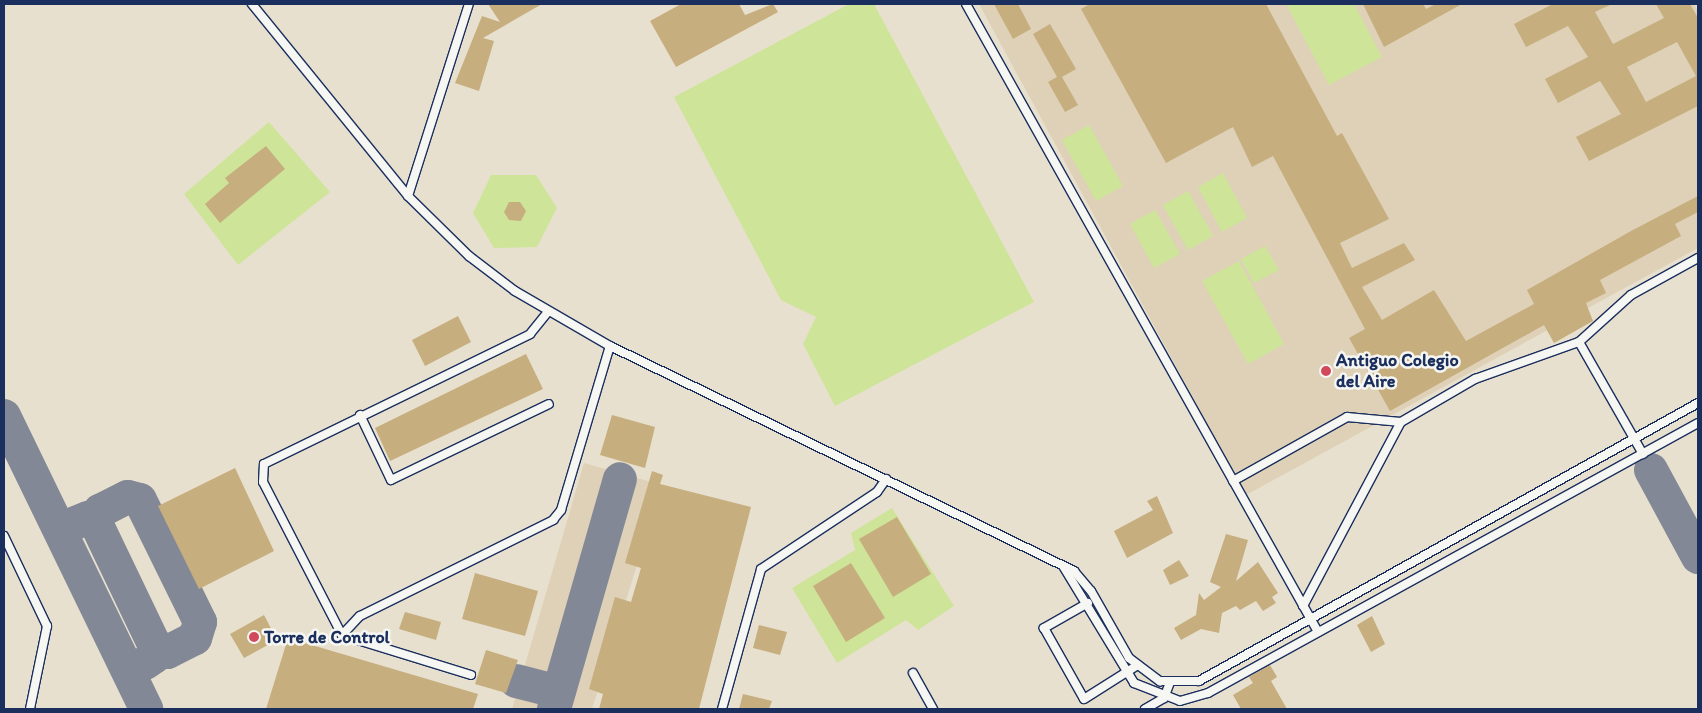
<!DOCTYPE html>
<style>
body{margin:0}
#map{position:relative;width:1702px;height:713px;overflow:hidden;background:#e8e0cf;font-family:Itim,sans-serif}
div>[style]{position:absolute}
.built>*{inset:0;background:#ded1b7}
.green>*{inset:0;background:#cee499}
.taxiway>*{height:34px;margin:-17px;padding:0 17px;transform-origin:17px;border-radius:17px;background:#828896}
.building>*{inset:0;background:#c6ae7e}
.roads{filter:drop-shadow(1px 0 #1b2f5e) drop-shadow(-1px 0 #1b2f5e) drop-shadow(0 1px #1b2f5e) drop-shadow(0 -1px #1b2f5e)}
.lane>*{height:8px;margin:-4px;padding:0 4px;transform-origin:4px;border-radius:4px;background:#f6f6f2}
.dots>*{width:14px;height:14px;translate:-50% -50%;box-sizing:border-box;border:2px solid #f6f6f2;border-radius:50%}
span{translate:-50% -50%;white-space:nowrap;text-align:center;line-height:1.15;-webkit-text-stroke:5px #f6f6f2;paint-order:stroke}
.poi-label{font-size:18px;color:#1b2f5e;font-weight:700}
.left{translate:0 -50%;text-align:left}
.frame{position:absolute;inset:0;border:5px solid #1b2f5e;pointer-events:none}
</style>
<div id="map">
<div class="built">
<div style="clip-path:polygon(979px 4px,1694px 4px,1698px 11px,1698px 248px,1246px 495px)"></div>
<div style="clip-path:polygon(584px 463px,662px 485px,592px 709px,512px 709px)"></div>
</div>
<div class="green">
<div style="clip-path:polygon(849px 4px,874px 4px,1034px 302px,835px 406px,803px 344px,816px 317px,781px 300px,674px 97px)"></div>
<div style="clip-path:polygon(1286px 4px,1354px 4px,1382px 57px,1329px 85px)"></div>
<div style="clip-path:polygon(269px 122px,330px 192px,238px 265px,184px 194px)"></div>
<div style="clip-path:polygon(1089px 125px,1123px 186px,1096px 201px,1062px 140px)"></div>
<div style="clip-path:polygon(1223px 173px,1247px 218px,1222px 232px,1198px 187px)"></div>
<div style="clip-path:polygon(491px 175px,536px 175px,557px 208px,537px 247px,494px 248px,473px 213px)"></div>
<div style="clip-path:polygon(1188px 191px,1213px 236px,1188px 250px,1163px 205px)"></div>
<div style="clip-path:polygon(1155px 210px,1180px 254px,1154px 268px,1130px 224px)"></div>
<div style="clip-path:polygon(1265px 246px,1279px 270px,1254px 283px,1241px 259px)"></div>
<div style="clip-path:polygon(1239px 261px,1284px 344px,1248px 364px,1202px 281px)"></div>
<div style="clip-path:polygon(892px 508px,954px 606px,918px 630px,906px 620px,837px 663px,792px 588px,855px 550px,851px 533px)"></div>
</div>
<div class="taxiway">
<div style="left:4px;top:416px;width:326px;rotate:64.1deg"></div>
<div style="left:1651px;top:470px;width:99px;rotate:61.6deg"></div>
<div style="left:75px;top:523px;width:14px;rotate:-21deg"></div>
<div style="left:88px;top:518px;width:9px;rotate:32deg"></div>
<div style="left:96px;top:523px;width:139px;rotate:64.4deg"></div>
<div style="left:156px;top:648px;width:9px;rotate:103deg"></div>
<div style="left:154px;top:657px;width:11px;rotate:146deg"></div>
<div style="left:96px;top:523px;width:13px;rotate:-72deg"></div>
<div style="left:100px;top:511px;width:31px;rotate:-27deg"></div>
<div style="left:128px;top:497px;width:12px;rotate:14deg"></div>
<div style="left:140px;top:500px;width:136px;rotate:63.8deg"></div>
<div style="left:200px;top:622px;width:17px;rotate:107deg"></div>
<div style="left:195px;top:638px;width:31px;rotate:153deg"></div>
<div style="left:167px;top:652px;width:14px;rotate:-150deg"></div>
<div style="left:516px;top:681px;width:44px;rotate:14.3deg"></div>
<div style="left:554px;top:709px;width:239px;rotate:-74deg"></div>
</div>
<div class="building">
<div style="clip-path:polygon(488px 4px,542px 4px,483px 38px,494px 41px,479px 91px,455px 83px,482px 16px,500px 22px)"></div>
<div style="clip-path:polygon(681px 4px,739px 4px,745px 15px,773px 4px,778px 12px,676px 67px,650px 21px)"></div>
<div style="clip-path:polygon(994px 4px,1018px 4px,1031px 29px,1013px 39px)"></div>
<div style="clip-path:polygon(1090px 4px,1266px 4px,1337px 136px,1342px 133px,1389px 219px,1340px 243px,1352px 268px,1404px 243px,1415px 260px,1362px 287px,1382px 320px,1434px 290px,1466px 341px,1534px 304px,1527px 290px,1631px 231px,1698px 196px,1698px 212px,1675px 224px,1681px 236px,1600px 280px,1606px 293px,1586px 303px,1593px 321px,1554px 343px,1544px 325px,1390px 411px,1349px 338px,1365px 329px,1273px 156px,1252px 167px,1233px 127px,1166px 163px,1081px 9px)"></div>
<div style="clip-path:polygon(1363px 4px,1423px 4px,1426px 9px,1436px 4px,1462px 4px,1384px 47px)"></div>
<div style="clip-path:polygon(evenodd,1553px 4px,1612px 4px,1595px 12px,1613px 44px,1664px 18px,1656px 4px,1690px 4px,1698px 18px,1698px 106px,1589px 161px,1576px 137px,1621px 114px,1600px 81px,1558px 103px,1545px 79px,1588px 57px,1568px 26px,1526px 47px,1514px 24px,1553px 4px,1677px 42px,1696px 76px,1646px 102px,1627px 67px,1677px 42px)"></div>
<div style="clip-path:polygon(1050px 24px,1076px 69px,1062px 77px,1078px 105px,1065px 112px,1048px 82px,1057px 77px,1033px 34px)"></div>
<div style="clip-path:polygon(266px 146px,285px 169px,220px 223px,205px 204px,229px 183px,225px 178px)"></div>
<div style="clip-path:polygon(509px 202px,520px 202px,526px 211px,521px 221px,509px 220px,504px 212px)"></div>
<div style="clip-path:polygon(458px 316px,471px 342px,425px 366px,412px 340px)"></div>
<div style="clip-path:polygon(526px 354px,543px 389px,390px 461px,375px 428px)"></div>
<div style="clip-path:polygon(612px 415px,655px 427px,645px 468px,600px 455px)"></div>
<div style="clip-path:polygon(235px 468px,274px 551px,199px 589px,158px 506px)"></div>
<div style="clip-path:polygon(652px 471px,663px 475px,660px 484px,751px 507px,699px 709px,599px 709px,603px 694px,589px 689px,615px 597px,631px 602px,641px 568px,625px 563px)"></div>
<div style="clip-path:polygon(1157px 496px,1173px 533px,1127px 558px,1114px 531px,1153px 510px,1147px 501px)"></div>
<div style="clip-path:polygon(897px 517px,931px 574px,893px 597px,859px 539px)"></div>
<div style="clip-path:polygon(1226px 534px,1248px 540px,1236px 581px,1258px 562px,1278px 593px,1272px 597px,1276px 603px,1263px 611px,1256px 601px,1240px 610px,1236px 606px,1222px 613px,1219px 633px,1201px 629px,1181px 640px,1174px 628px,1196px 615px,1199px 593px,1204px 600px,1221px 587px,1210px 582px)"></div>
<div style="clip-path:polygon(1179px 560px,1189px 576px,1170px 585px,1163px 570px)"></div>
<div style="clip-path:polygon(851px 563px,885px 618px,846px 642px,813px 586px)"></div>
<div style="clip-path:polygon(475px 573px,538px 591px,525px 636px,462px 619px)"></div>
<div style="clip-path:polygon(405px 612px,441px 622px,436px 640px,399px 629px)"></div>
<div style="clip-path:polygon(264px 615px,277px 640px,244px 658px,230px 634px)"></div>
<div style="clip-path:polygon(1372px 616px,1385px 644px,1371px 652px,1357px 625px)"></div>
<div style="clip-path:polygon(759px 625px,787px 632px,780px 655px,753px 648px)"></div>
<div style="clip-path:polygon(288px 638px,478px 694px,473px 709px,266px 709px)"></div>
<div style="clip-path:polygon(486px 650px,518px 660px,506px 693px,475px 684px)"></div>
<div style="clip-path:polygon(1270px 665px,1277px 677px,1271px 681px,1287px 709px,1241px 709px,1233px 695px,1253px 683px,1249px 677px)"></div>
<div style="clip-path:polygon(743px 694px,772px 701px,769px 709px,739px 709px)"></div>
</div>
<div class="roads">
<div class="lane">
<div style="left:252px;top:4px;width:247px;rotate:50.9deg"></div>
<div style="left:408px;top:196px;width:86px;rotate:44.5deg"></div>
<div style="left:469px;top:256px;width:58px;rotate:37.3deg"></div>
<div style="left:515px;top:291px;width:110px;rotate:30.1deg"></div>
<div style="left:610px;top:346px;width:516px;rotate:25.87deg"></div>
<div style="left:1074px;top:571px;width:26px;rotate:50deg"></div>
<div style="left:1091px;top:591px;width:77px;rotate:60.4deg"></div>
<div style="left:1129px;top:658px;width:39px;rotate:37deg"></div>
<div style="left:1160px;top:681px;width:39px"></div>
<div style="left:1199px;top:681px;width:571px;rotate:-29.12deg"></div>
<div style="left:966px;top:4px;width:720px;rotate:60.73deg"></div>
<div style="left:408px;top:196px;width:201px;rotate:-72.4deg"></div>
<div style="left:1579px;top:342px;width:129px;rotate:60.3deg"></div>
<div style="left:360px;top:415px;width:72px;rotate:64.5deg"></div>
<div style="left:391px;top:480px;width:175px;rotate:-25.7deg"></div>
<div style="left:1233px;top:481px;width:131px;rotate:-29.3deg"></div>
<div style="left:1347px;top:417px;width:54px;rotate:5.3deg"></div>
<div style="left:4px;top:536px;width:100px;rotate:64.5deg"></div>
<div style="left:47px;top:626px;width:85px;rotate:101.6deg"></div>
<div style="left:1063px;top:566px;width:137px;rotate:58.7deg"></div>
<div style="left:1134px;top:683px;width:49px;rotate:21.4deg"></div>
<div style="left:1180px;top:701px;width:29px;rotate:-16deg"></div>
<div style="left:1208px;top:693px;width:559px;rotate:-28.86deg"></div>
<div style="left:1088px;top:603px;width:51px;rotate:150.4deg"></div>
<div style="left:1044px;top:628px;width:81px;rotate:60.6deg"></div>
<div style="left:1084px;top:699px;width:62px;rotate:-32.4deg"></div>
<div style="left:1303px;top:606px;width:208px;rotate:-62deg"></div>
<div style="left:1401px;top:422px;width:86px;rotate:-30.2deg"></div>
<div style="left:1475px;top:379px;width:110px;rotate:-19.6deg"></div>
<div style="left:1579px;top:342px;width:70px;rotate:-42.1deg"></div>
<div style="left:1631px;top:295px;width:77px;rotate:-28.9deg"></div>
<div style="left:342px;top:635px;width:172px;rotate:-117.3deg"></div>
<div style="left:263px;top:482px;width:18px;rotate:-87deg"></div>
<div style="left:264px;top:464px;width:296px;rotate:-26deg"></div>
<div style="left:530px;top:334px;width:27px;rotate:-51deg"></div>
<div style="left:913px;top:673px;width:41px;rotate:60.9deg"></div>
<div style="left:471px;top:675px;width:135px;rotate:-162.8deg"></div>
<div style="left:342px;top:635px;width:26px;rotate:-47deg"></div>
<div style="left:360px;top:616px;width:216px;rotate:-26.4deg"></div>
<div style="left:553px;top:520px;width:13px;rotate:-51deg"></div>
<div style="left:561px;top:510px;width:171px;rotate:-73.4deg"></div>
<div style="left:722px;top:709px;width:145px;rotate:-74.4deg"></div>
<div style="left:761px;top:569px;width:139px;rotate:-33.6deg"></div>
<div style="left:877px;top:492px;width:16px;rotate:-55deg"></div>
<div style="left:1145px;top:709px;width:22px;rotate:-30deg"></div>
<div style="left:1164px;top:698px;width:17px;rotate:-69deg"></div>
</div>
</div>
<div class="dots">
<div style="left:1326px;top:371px;background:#d1495b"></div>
<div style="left:254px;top:637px;background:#d1495b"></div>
</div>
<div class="poi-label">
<span class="left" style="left:1336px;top:371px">Antiguo Colegio<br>del Aire</span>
<span class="left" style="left:264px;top:637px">Torre de Control</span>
</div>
<div class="frame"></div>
</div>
